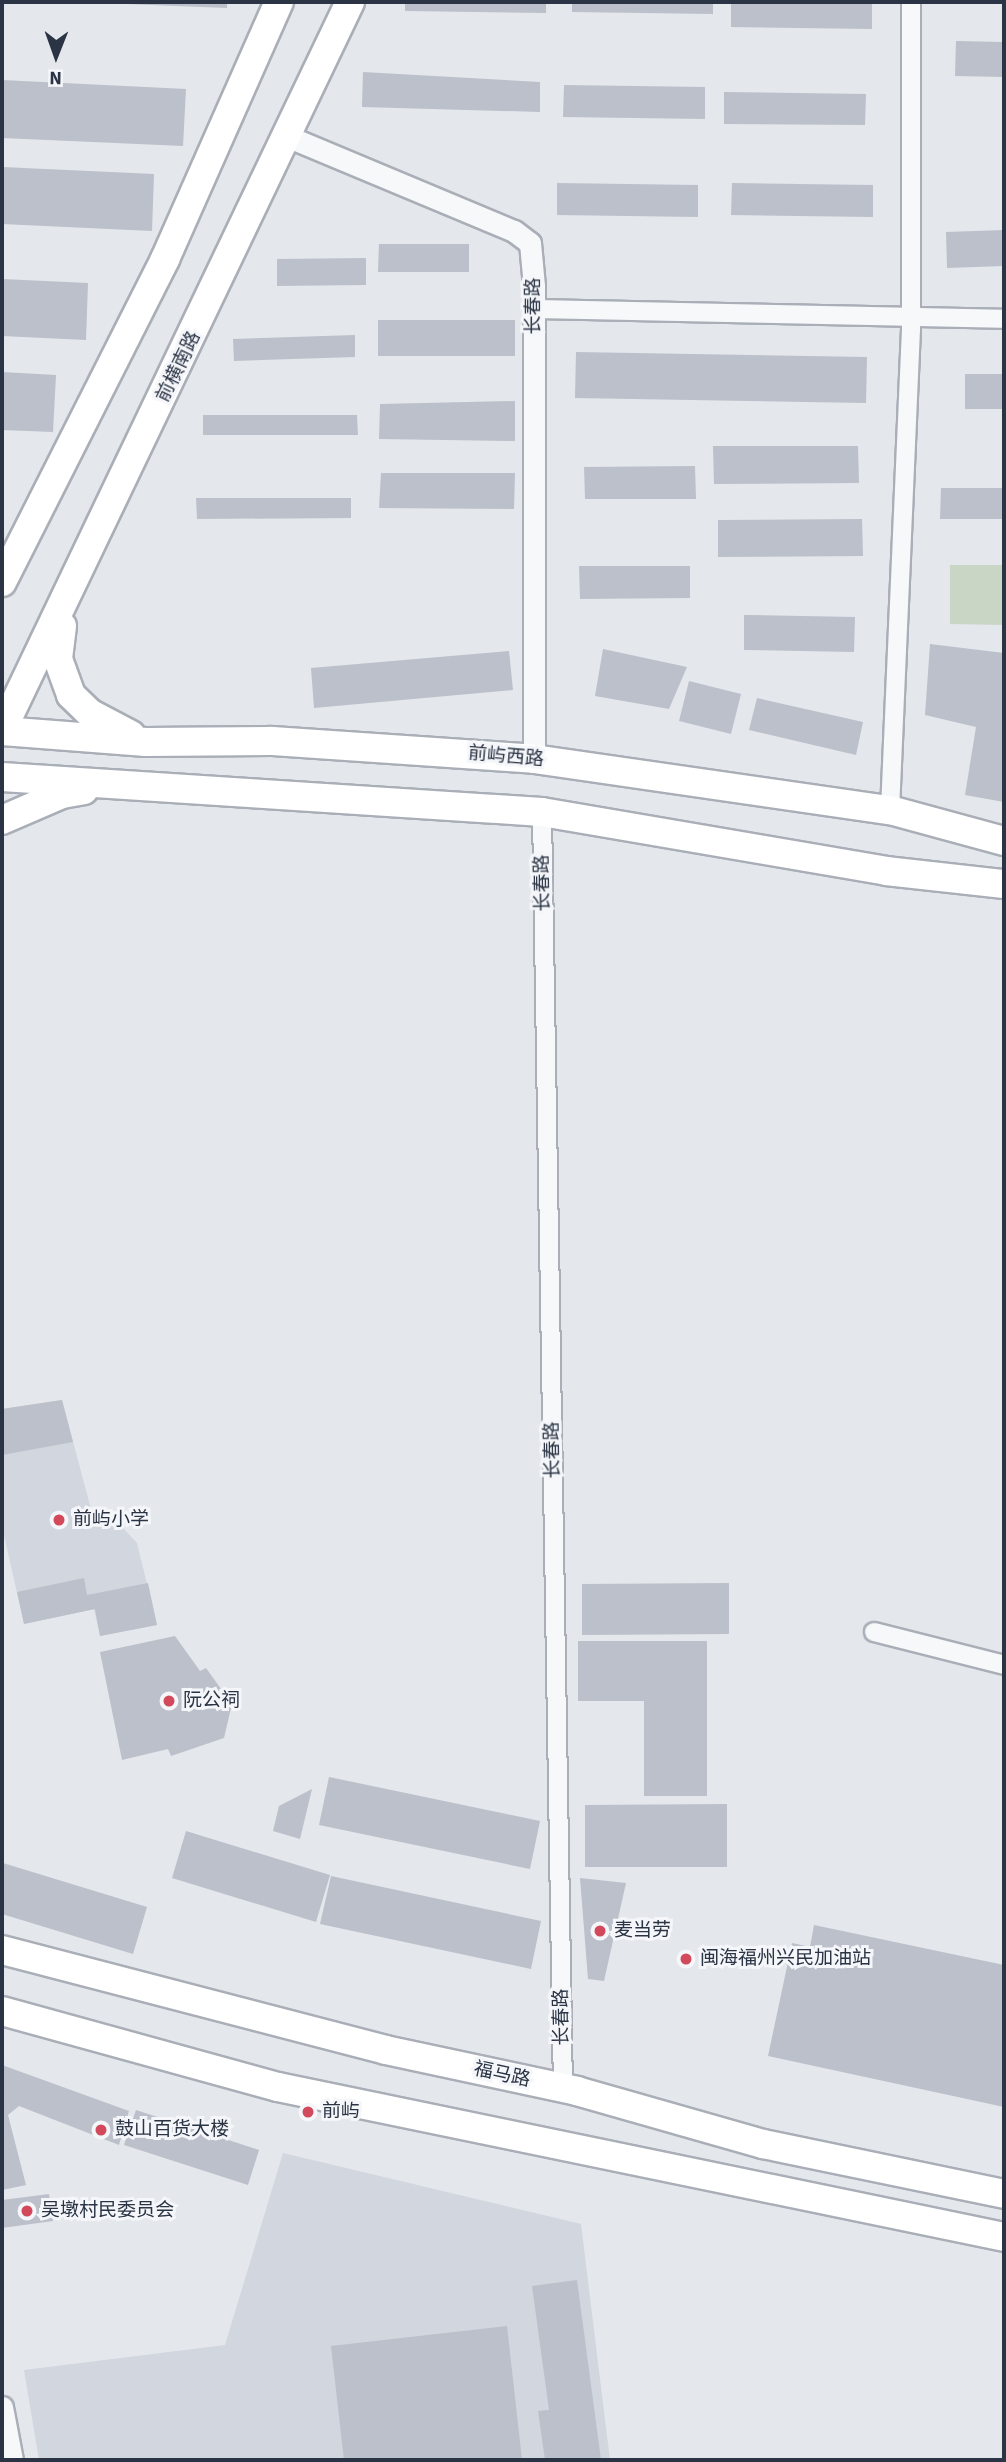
<!DOCTYPE html>
<meta charset="utf-8">
<style>
body{margin:0}
#map{position:relative;width:1006px;height:2462px;overflow:hidden;background:#e4e7ec;font-family:"Source Sans 3","Noto Sans SC",sans-serif}
div>[style]{position:absolute}
.built>*{inset:0;background:#d2d6de}
.green>*{inset:0;background:#c9d6c5}
.building>*{inset:0;background:#bbc0ca}
.roads{filter:drop-shadow(2px 0 #a9aeb7) drop-shadow(-2px 0 #a9aeb7) drop-shadow(0 2px #a9aeb7) drop-shadow(0 -2px #a9aeb7)}
.minor>*{height:18px;margin:-9px;padding:0 9px;transform-origin:9px;border-radius:9px;background:#f7f8fa}
.tertiary>*{height:21px;margin:-10.5px;padding:0 10.5px;transform-origin:10.5px;border-radius:10.5px;background:#f7f8fa}
.primary>*{height:28px;margin:-14px;padding:0 14px;transform-origin:14px;border-radius:14px;background:#fff}
.dots>*{width:19px;height:19px;translate:-50% -50%;box-sizing:border-box;border:4px solid #f4f6f9;border-radius:50%}
span{translate:-50% -50%;white-space:nowrap;text-align:center;line-height:1.15;-webkit-text-stroke:6px #f4f6f9;paint-order:stroke}
.street-label{font-size:19px;color:#2b3445}
.poi-label{font-size:19px;color:#2b3445}
.left{translate:0 -50%;text-align:left}
.frame{position:absolute;inset:0;border:4px solid #2b3445;pointer-events:none}
.north{position:absolute;left:21px;top:21px;width:70px;height:70px;-webkit-text-stroke:5px #f4f6f9;paint-order:stroke;rotate:181deg;font-size:19px;font-weight:700;line-height:28px;text-align:center;color:#2b3445}
.north::after{content:'';display:block;margin:auto;width:24px;height:32px;background:#2b3445;clip-path:polygon(50% 0,100% 100%,50% 72%,0 100%)}
</style>
<div id="map">
<div class="built">
<div style="clip-path:polygon(62px 1400px,92px 1513px,111px 1515px,137px 1543px,157px 1625px,100px 1636px,94px 1609px,24px 1624px,2px 1526px,2px 1409px)"></div>
<div style="clip-path:polygon(283px 2153px,581px 2224px,610px 2460px,39px 2460px,24px 2370px,225px 2345px)"></div>
</div>
<div class="green">
<div style="clip-path:polygon(950px 565px,1004px 565px,1004px 625px,950px 624px)"></div>
</div>
<div class="building">
<div style="clip-path:polygon(76px 2px,227px 2px,227px 8px)"></div>
<div style="clip-path:polygon(405px 2px,546px 2px,546px 13px,405px 11px)"></div>
<div style="clip-path:polygon(572px 2px,713px 2px,713px 14px,572px 12px)"></div>
<div style="clip-path:polygon(731px 2px,872px 2px,872px 29px,731px 27px)"></div>
<div style="clip-path:polygon(956px 41px,1004px 42px,1004px 77px,955px 76px)"></div>
<div style="clip-path:polygon(363px 72px,540px 82px,540px 112px,362px 107px)"></div>
<div style="clip-path:polygon(2px 80px,186px 89px,183px 146px,2px 138px)"></div>
<div style="clip-path:polygon(564px 85px,705px 87px,705px 119px,563px 117px)"></div>
<div style="clip-path:polygon(724px 92px,866px 94px,865px 125px,724px 124px)"></div>
<div style="clip-path:polygon(2px 167px,154px 174px,152px 231px,2px 224px)"></div>
<div style="clip-path:polygon(557px 183px,698px 185px,698px 217px,557px 215px)"></div>
<div style="clip-path:polygon(732px 183px,873px 185px,873px 217px,731px 215px)"></div>
<div style="clip-path:polygon(1004px 230px,1004px 266px,947px 268px,946px 232px)"></div>
<div style="clip-path:polygon(379px 244px,469px 244px,469px 272px,378px 272px)"></div>
<div style="clip-path:polygon(366px 258px,366px 285px,277px 286px,277px 259px)"></div>
<div style="clip-path:polygon(2px 279px,88px 283px,86px 340px,2px 336px)"></div>
<div style="clip-path:polygon(378px 320px,515px 320px,515px 356px,378px 356px)"></div>
<div style="clip-path:polygon(355px 335px,355px 357px,234px 361px,233px 339px)"></div>
<div style="clip-path:polygon(576px 352px,867px 357px,866px 403px,575px 398px)"></div>
<div style="clip-path:polygon(2px 372px,56px 375px,53px 432px,2px 430px)"></div>
<div style="clip-path:polygon(965px 374px,1004px 374px,1004px 409px,965px 409px)"></div>
<div style="clip-path:polygon(515px 401px,515px 441px,379px 439px,380px 404px)"></div>
<div style="clip-path:polygon(203px 415px,357px 415px,358px 435px,203px 435px)"></div>
<div style="clip-path:polygon(713px 446px,858px 446px,859px 483px,714px 484px)"></div>
<div style="clip-path:polygon(695px 466px,696px 499px,585px 499px,584px 467px)"></div>
<div style="clip-path:polygon(381px 473px,515px 473px,514px 509px,379px 508px)"></div>
<div style="clip-path:polygon(941px 488px,1004px 488px,1004px 519px,940px 519px)"></div>
<div style="clip-path:polygon(196px 498px,351px 498px,351px 518px,197px 519px)"></div>
<div style="clip-path:polygon(862px 519px,863px 556px,718px 557px,718px 520px)"></div>
<div style="clip-path:polygon(579px 566px,690px 566px,690px 598px,580px 599px)"></div>
<div style="clip-path:polygon(744px 615px,855px 617px,854px 652px,744px 650px)"></div>
<div style="clip-path:polygon(930px 644px,1004px 653px,1004px 802px,965px 795px,976px 727px,925px 715px)"></div>
<div style="clip-path:polygon(603px 649px,687px 667px,669px 709px,595px 696px)"></div>
<div style="clip-path:polygon(509px 651px,513px 690px,314px 708px,311px 668px)"></div>
<div style="clip-path:polygon(689px 681px,741px 694px,731px 734px,679px 721px)"></div>
<div style="clip-path:polygon(757px 698px,863px 722px,856px 755px,749px 730px)"></div>
<div style="clip-path:polygon(62px 1400px,73px 1442px,2px 1455px,2px 1409px)"></div>
<div style="clip-path:polygon(84px 1578px,87px 1595px,148px 1583px,157px 1625px,100px 1636px,95px 1609px,24px 1624px,17px 1592px)"></div>
<div style="clip-path:polygon(729px 1583px,729px 1634px,582px 1635px,582px 1584px)"></div>
<div style="clip-path:polygon(175px 1636px,200px 1671px,206px 1668px,224px 1693px,231px 1708px,224px 1738px,171px 1756px,168px 1749px,122px 1760px,100px 1652px)"></div>
<div style="clip-path:polygon(578px 1641px,707px 1641px,707px 1796px,644px 1796px,644px 1701px,578px 1701px)"></div>
<div style="clip-path:polygon(329px 1777px,540px 1821px,530px 1869px,319px 1825px)"></div>
<div style="clip-path:polygon(312px 1789px,300px 1839px,273px 1831px,279px 1806px)"></div>
<div style="clip-path:polygon(727px 1804px,727px 1867px,585px 1867px,585px 1805px)"></div>
<div style="clip-path:polygon(186px 1831px,330px 1875px,316px 1922px,172px 1878px)"></div>
<div style="clip-path:polygon(3px 1863px,147px 1907px,133px 1954px,2px 1914px)"></div>
<div style="clip-path:polygon(331px 1876px,541px 1921px,531px 1969px,320px 1924px)"></div>
<div style="clip-path:polygon(580px 1878px,626px 1883px,604px 1981px,588px 1979px)"></div>
<div style="clip-path:polygon(814px 1925px,1004px 1965px,1004px 2107px,768px 2056px,792px 1943px,810px 1947px)"></div>
<div style="clip-path:polygon(2px 2065px,129px 2111px,119px 2145px,19px 2106px,8px 2115px,26px 2185px,2px 2190px)"></div>
<div style="clip-path:polygon(136px 2110px,259px 2150px,248px 2185px,124px 2145px)"></div>
<div style="clip-path:polygon(49px 2194px,53px 2221px,2px 2228px,2px 2200px)"></div>
<div style="clip-path:polygon(577px 2280px,601px 2460px,545px 2460px,538px 2411px,549px 2410px,532px 2286px)"></div>
<div style="clip-path:polygon(507px 2326px,522px 2460px,344px 2460px,331px 2346px)"></div>
</div>
<div class="roads">
<div class="minor">
<div style="left:534px;top:309px;width:470px;rotate:1.2deg"></div>
<div style="left:890px;top:810px;width:480px;rotate:-87.5deg"></div>
<div style="left:911px;top:330px;width:328px;rotate:-90deg"></div>
<div style="left:542px;top:812px;width:1276px;rotate:89.06deg"></div>
<div style="left:874px;top:1632px;width:134px;rotate:14.2deg"></div>
</div>
<div class="tertiary">
<div style="left:289px;top:137px;width:244px;rotate:22.7deg"></div>
<div style="left:514px;top:231px;width:20px;rotate:37deg"></div>
<div style="left:530px;top:243px;width:43px;rotate:84.7deg"></div>
<div style="left:534px;top:286px;width:473px;rotate:90deg"></div>
<div style="left:2px;top:2407px;width:54px;rotate:79.3deg"></div>
</div>
<div class="primary">
<div style="left:2px;top:582px;width:362px;rotate:-63.2deg"></div>
<div style="left:165px;top:259px;width:281px;rotate:-66.1deg"></div>
<div style="left:62px;top:626px;width:33px;rotate:97deg"></div>
<div style="left:58px;top:659px;width:38px;rotate:70deg"></div>
<div style="left:71px;top:695px;width:28px;rotate:44deg"></div>
<div style="left:91px;top:714px;width:45px;rotate:27.7deg"></div>
<div style="left:2px;top:730px;width:807px;rotate:-64.45deg"></div>
<div style="left:2px;top:731px;width:144px;rotate:4.4deg"></div>
<div style="left:146px;top:742px;width:126px;rotate:-0.5deg"></div>
<div style="left:272px;top:741px;width:263px;rotate:3.9deg"></div>
<div style="left:534px;top:759px;width:360px;rotate:8.2deg"></div>
<div style="left:890px;top:810px;width:118px;rotate:15.2deg"></div>
<div style="left:2px;top:777px;width:541px;rotate:3.71deg"></div>
<div style="left:542px;top:812px;width:349px;rotate:9.7deg"></div>
<div style="left:886px;top:871px;width:119px;rotate:6.3deg"></div>
<div style="left:2px;top:820px;width:65px;rotate:-23.4deg"></div>
<div style="left:62px;top:794px;width:22px;rotate:-10deg"></div>
<div style="left:2px;top:1950px;width:397px;rotate:14.6deg"></div>
<div style="left:386px;top:2050px;width:195px;rotate:12.1deg"></div>
<div style="left:577px;top:2091px;width:193px;rotate:15.9deg"></div>
<div style="left:763px;top:2144px;width:246px;rotate:11.7deg"></div>
<div style="left:2px;top:2011px;width:286px;rotate:15.4deg"></div>
<div style="left:278px;top:2087px;width:741px;rotate:11.67deg"></div>
</div>
</div>
<div class="dots">
<div style="left:59px;top:1520px;background:#d1495b"></div>
<div style="left:169px;top:1701px;background:#d1495b"></div>
<div style="left:600px;top:1931px;background:#d1495b"></div>
<div style="left:686px;top:1959px;background:#d1495b"></div>
<div style="left:308px;top:2112px;background:#d1495b"></div>
<div style="left:101px;top:2130px;background:#d1495b"></div>
<div style="left:27px;top:2211px;background:#d1495b"></div>
</div>
<div class="street-label">
<span style="left:534px;top:306px;rotate:-90deg">长春路</span>
<span style="left:179px;top:367px;rotate:-64deg">前横南路</span>
<span style="left:506px;top:757px;rotate:5deg">前屿西路</span>
<span style="left:543px;top:883px;rotate:-91deg">长春路</span>
<span style="left:553px;top:1450px;rotate:-91deg">长春路</span>
<span style="left:562px;top:2017px;rotate:-91deg">长春路</span>
<span style="left:502px;top:2075px;rotate:12deg">福马路</span>
</div>
<div class="poi-label">
<span class="left" style="left:73px;top:1520px">前屿小学</span>
<span class="left" style="left:183px;top:1701px">阮公祠</span>
<span class="left" style="left:614px;top:1931px">麦当劳</span>
<span class="left" style="left:700px;top:1959px">闽海福州兴民加油站</span>
<span class="left" style="left:322px;top:2112px">前屿</span>
<span class="left" style="left:115px;top:2130px">鼓山百货大楼</span>
<span class="left" style="left:41px;top:2211px">吴墩村民委员会</span>
</div>
<div class="frame"></div>
<div class="north">N</div>
</div>
